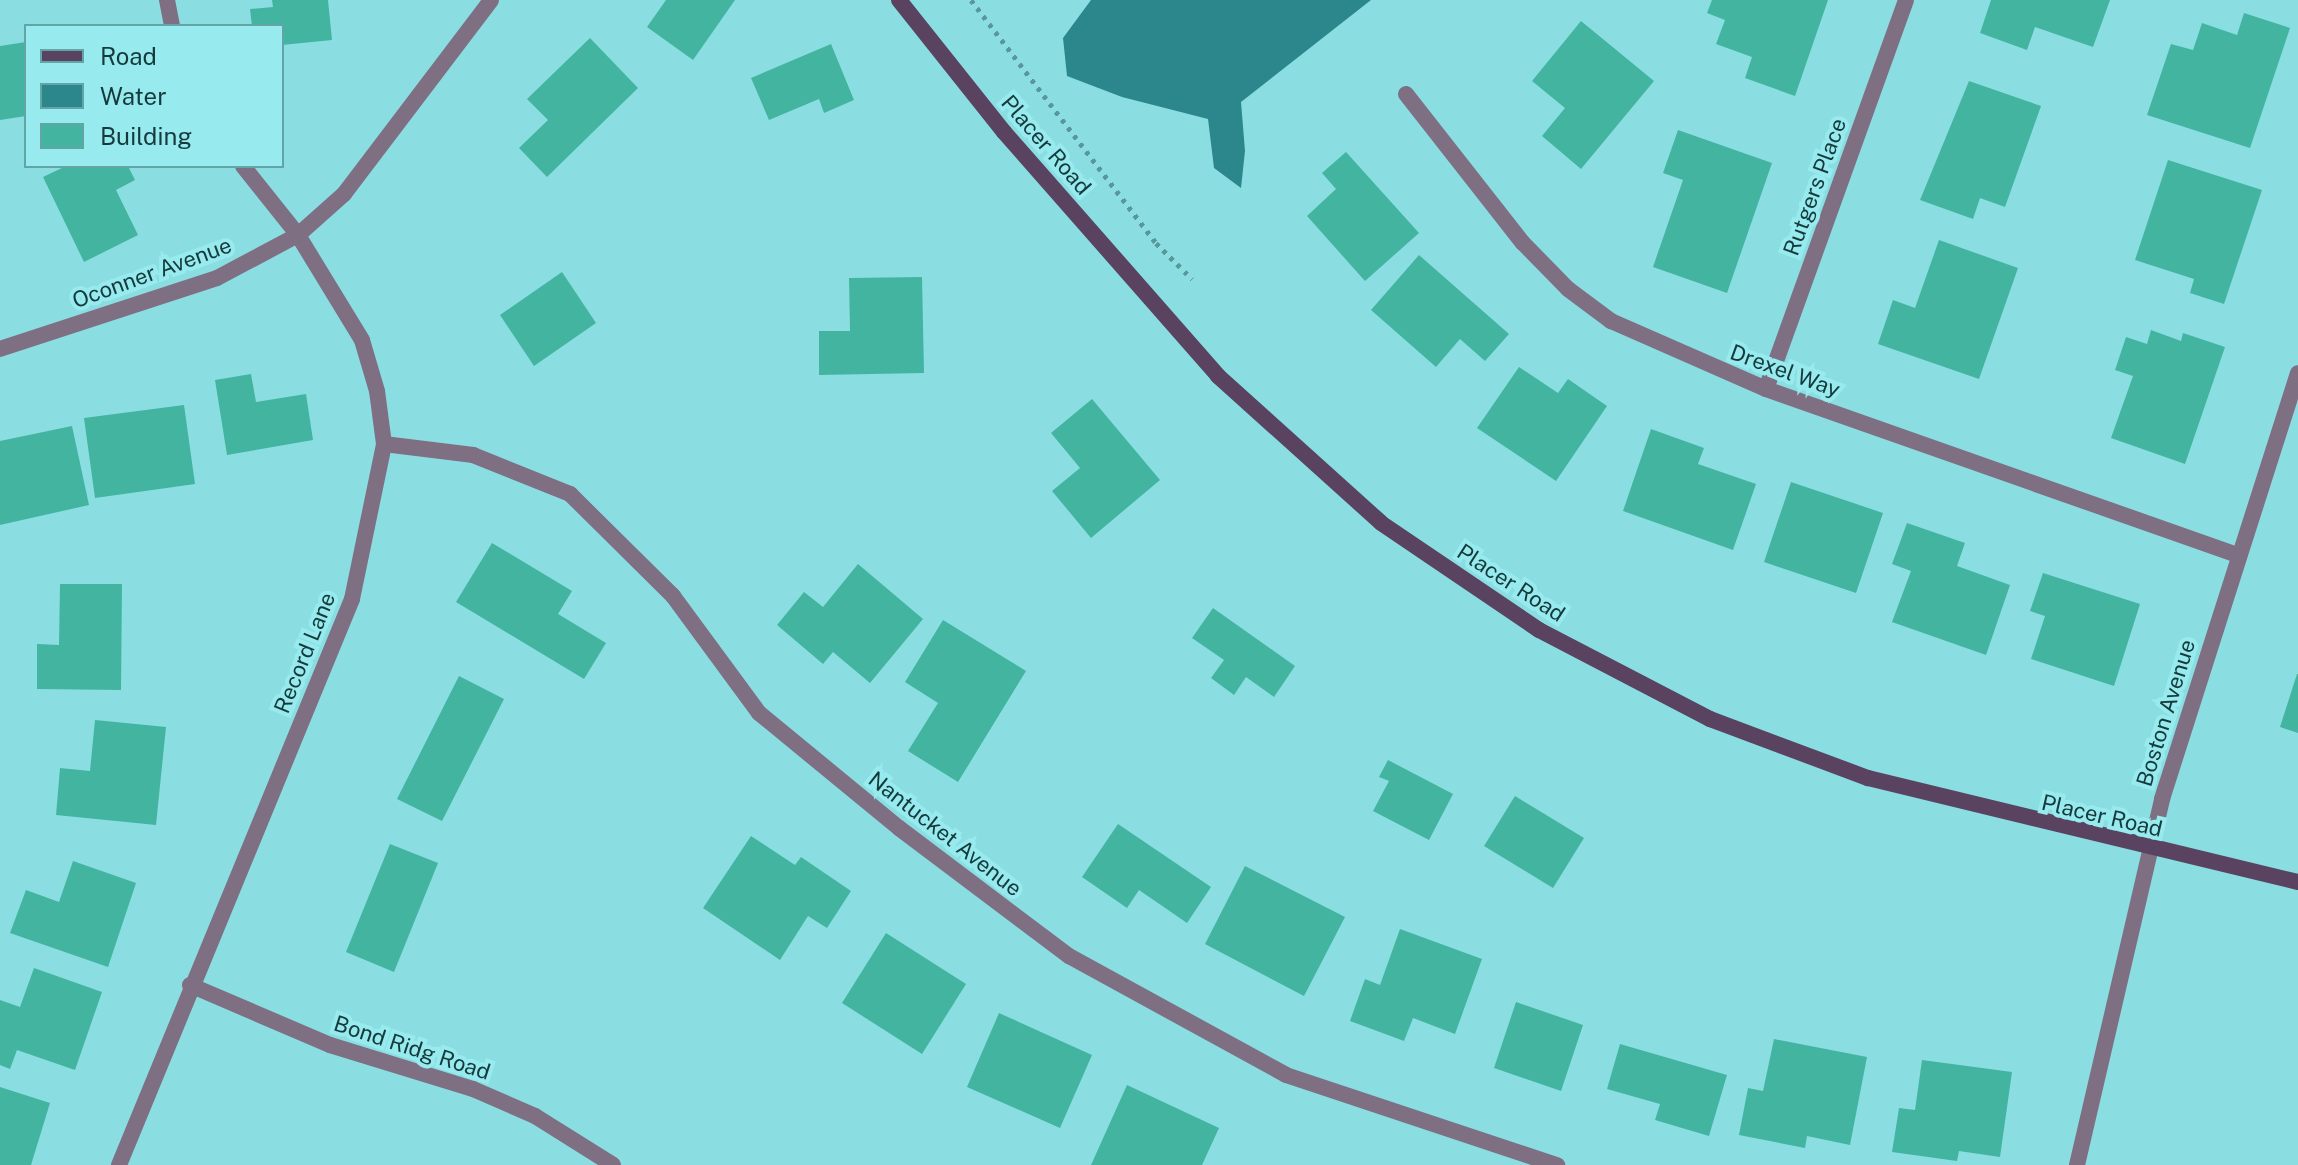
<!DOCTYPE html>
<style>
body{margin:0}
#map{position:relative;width:2298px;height:1165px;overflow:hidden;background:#8adee2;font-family:"Public Sans",sans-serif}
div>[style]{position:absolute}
.water>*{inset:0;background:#2b878b}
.building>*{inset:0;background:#43b4a0}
.path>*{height:5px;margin-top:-2.5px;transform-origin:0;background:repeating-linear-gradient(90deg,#58989b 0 4px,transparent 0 10px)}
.street>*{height:16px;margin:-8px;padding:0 8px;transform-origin:8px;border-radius:8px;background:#7f6f83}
.secondary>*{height:16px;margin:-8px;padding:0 8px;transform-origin:8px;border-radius:8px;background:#5a4360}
span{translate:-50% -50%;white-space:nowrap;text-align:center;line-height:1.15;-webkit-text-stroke:8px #97ebef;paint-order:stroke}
.street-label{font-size:22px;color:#163a3c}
.legend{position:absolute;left:24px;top:24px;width:260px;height:144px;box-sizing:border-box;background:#97ebef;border:2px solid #63a4a7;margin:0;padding:10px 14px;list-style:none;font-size:24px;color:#163a3c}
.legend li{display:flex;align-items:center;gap:16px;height:40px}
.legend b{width:40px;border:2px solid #63a4a7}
</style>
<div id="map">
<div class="water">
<div style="clip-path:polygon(1091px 0,1371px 0,1241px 102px,1245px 151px,1241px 188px,1214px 168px,1208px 119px,1122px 97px,1067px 76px,1063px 38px)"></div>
</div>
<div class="building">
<div style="clip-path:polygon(272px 0,328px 0,332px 40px,282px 45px,282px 26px,252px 26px,250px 9px,273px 7px)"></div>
<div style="clip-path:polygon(666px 0,735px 0,693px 60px,647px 27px)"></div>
<div style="clip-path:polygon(1712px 0,1828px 0,1795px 96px,1745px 78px,1752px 57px,1716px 44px,1725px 20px,1707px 13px)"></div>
<div style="clip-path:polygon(1991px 0,2110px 0,2093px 47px,2035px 27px,2027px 50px,1980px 33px)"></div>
<div style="clip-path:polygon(2244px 13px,2290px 28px,2250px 148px,2147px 115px,2171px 44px,2193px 50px,2202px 23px,2237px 35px)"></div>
<div style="clip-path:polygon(1581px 21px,1654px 81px,1581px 169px,1542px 136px,1565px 108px,1532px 81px)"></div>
<div style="clip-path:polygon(590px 38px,638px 88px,547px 177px,519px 148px,548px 120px,527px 99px)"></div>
<div style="clip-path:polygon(26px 42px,26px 116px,0 120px,0 46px)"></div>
<div style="clip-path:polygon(831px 44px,854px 100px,824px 113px,819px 99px,769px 120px,751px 78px)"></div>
<div style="clip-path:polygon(1969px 81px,2041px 106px,2005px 207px,1980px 198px,1973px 219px,1920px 200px)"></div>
<div style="clip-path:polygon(1678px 130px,1772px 163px,1727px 293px,1653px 267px,1683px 180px,1663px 173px)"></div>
<div style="clip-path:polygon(1346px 152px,1419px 233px,1365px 281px,1307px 216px,1336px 189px,1322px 173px)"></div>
<div style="clip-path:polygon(2168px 160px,2262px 190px,2224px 304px,2190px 293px,2194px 279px,2135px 260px)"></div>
<div style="clip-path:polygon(66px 166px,128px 166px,135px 180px,116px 190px,138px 235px,84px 262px,43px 177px)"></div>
<div style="clip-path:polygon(1939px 240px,2018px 268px,1979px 379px,1878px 344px,1893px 300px,1915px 308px)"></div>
<div style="clip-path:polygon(1419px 255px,1509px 334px,1485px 361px,1460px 339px,1436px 367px,1371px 310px)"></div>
<div style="clip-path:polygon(562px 272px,596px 323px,534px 366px,500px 315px)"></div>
<div style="clip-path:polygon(922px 277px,924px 373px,819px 375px,819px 331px,850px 331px,849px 278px)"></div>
<div style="clip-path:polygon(2151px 330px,2181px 341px,2183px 333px,2225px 347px,2185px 464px,2111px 438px,2133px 376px,2115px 370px,2126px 337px,2147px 344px)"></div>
<div style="clip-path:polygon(1519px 367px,1558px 393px,1568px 379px,1607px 406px,1556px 481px,1477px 428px)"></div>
<div style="clip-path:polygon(251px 374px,256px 402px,306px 394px,313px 440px,227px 455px,215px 380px)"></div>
<div style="clip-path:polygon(1092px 399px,1160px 480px,1091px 538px,1052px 491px,1080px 468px,1051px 433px)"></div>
<div style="clip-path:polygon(184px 405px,195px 484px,95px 498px,84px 418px)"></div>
<div style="clip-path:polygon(72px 426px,89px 505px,0 525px,0 441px)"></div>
<div style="clip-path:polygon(1651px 429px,1704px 448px,1698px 464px,1756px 484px,1733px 550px,1623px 511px)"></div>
<div style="clip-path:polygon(1791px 482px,1883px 513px,1856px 593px,1764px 562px)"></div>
<div style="clip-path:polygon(1907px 523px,1965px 543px,1957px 566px,2010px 585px,1986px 655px,1892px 622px,1911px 571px,1892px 564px)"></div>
<div style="clip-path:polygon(492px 543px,572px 591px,558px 614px,606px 643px,584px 679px,456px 602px)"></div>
<div style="clip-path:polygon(858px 564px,923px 619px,870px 683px,833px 652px,823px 664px,777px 625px,804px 592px,823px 607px)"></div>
<div style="clip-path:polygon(2043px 573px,2140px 604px,2114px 686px,2031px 659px,2045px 616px,2030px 611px)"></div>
<div style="clip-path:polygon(60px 584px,122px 584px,121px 690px,37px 689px,37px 644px,59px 645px)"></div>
<div style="clip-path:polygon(1213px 608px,1295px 666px,1274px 697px,1246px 677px,1234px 695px,1211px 678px,1224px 660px,1192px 638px)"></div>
<div style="clip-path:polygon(943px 620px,1026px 671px,958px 782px,908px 751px,938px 703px,905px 682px)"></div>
<div style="clip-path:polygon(2297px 674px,2298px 674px,2298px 733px,2280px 727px)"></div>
<div style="clip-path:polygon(459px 676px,504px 699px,442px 821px,397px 799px)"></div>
<div style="clip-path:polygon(95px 720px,166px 727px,156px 825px,56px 815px,60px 768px,90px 771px)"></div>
<div style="clip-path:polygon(1388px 760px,1453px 794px,1429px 840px,1373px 811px,1389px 781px,1379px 777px)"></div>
<div style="clip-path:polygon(1515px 796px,1584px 838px,1553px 888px,1484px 846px)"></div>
<div style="clip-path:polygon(1118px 824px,1211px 887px,1187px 923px,1139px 890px,1127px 908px,1082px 877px)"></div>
<div style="clip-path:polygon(751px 836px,795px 865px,801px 857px,851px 891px,827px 928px,808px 916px,780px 960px,703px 908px)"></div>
<div style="clip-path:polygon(390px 844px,438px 863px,394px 972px,346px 952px)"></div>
<div style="clip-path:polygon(73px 861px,136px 883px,108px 967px,10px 933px,26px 890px,59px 902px)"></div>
<div style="clip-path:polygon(1245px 866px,1345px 917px,1304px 996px,1205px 944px)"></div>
<div style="clip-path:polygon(1400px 929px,1482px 959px,1455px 1034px,1413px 1018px,1404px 1041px,1350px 1021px,1365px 979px,1380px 985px)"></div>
<div style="clip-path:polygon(886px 933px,966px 984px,922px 1054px,842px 1003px)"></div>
<div style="clip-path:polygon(34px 968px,102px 992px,75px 1070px,17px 1050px,10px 1069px,0 1065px,0 1000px,20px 1007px)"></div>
<div style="clip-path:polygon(1516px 1002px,1583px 1025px,1561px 1091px,1494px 1068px)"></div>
<div style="clip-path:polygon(999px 1013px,1092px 1055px,1060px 1128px,967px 1087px)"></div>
<div style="clip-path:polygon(1774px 1039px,1867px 1057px,1850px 1145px,1807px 1136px,1805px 1148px,1739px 1135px,1748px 1088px,1763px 1091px)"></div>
<div style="clip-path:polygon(1620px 1044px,1727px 1075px,1709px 1136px,1655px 1120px,1660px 1104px,1607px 1089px)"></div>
<div style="clip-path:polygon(1922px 1060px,2012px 1072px,2000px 1157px,1959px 1151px,1957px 1161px,1892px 1152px,1899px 1108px,1915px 1110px)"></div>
<div style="clip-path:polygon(1127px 1085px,1219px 1128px,1202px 1165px,1091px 1165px)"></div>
<div style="clip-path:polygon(0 1087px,50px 1103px,31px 1165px,0 1165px)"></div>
</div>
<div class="path">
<div style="left:971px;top:0;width:305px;rotate:52.7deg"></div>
<div style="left:1156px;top:243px;width:51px;rotate:45deg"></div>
</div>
<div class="street">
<div style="left:167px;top:0;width:26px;rotate:79deg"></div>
<div style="left:1406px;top:94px;width:189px;rotate:51.9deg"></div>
<div style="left:1523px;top:243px;width:64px;rotate:45.6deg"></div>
<div style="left:1568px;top:289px;width:54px;rotate:36.7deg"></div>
<div style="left:1611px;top:321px;width:169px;rotate:23.7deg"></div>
<div style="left:1766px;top:389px;width:499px;rotate:19.4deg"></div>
<div style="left:0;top:349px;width:228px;rotate:-18.1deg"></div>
<div style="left:217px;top:278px;width:92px;rotate:-28deg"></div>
<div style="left:298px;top:235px;width:62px;rotate:-41.7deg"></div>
<div style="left:344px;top:194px;width:243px;rotate:-52.8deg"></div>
<div style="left:1766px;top:389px;width:413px;rotate:-70.2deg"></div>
<div style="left:384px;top:444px;width:90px;rotate:7deg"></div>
<div style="left:473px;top:455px;width:105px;rotate:21.9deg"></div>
<div style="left:570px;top:494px;width:145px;rotate:44.7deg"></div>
<div style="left:673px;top:596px;width:145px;rotate:53.7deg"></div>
<div style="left:759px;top:713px;width:181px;rotate:39.4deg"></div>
<div style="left:899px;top:828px;width:213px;rotate:37deg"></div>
<div style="left:1069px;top:956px;width:247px;rotate:28.7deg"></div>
<div style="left:1286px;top:1075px;width:286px;rotate:18.4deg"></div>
<div style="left:190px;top:985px;width:152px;rotate:23.2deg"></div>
<div style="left:330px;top:1045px;width:150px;rotate:17.1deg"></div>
<div style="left:473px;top:1089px;width:68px;rotate:23.5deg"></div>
<div style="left:535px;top:1116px;width:92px;rotate:32.1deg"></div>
<div style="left:119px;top:1165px;width:612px;rotate:-67.62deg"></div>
<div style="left:352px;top:599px;width:158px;rotate:-78.3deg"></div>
<div style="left:384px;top:444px;width:53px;rotate:-97.5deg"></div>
<div style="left:377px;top:391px;width:53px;rotate:-106.4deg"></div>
<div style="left:362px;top:340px;width:123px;rotate:-121.4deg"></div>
<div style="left:298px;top:235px;width:88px;rotate:-128.6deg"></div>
<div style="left:2077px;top:1165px;width:376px;rotate:-76.9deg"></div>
<div style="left:2162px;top:799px;width:447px;rotate:-72.3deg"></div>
</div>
<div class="secondary">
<div style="left:899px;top:0;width:169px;rotate:51.5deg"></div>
<div style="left:1004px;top:132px;width:325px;rotate:48.7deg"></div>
<div style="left:1218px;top:376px;width:219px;rotate:42deg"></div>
<div style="left:1381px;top:523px;width:191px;rotate:34.1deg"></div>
<div style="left:1539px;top:630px;width:193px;rotate:27.5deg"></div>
<div style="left:1710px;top:719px;width:169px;rotate:20.5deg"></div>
<div style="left:1868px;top:778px;width:442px;rotate:13.6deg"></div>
</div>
<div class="street-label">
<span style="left:1046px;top:145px;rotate:49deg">Placer Road</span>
<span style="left:1815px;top:187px;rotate:-70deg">Rutgers Place</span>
<span style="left:152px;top:273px;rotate:-20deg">Oconner Avenue</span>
<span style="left:1785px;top:371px;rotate:20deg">Drexel Way</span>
<span style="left:1511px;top:583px;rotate:33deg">Placer Road</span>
<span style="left:305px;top:653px;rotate:-68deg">Record Lane</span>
<span style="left:2166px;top:713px;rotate:-73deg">Boston Avenue</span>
<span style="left:2102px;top:816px;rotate:13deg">Placer Road</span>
<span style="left:945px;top:834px;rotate:38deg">Nantucket Avenue</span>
<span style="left:412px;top:1048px;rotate:18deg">Bond Ridg Road</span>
</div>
<ul class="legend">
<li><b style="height:10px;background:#5a4360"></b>Road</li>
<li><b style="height:22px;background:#2b878b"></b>Water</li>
<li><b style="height:22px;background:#43b4a0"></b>Building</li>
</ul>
</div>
